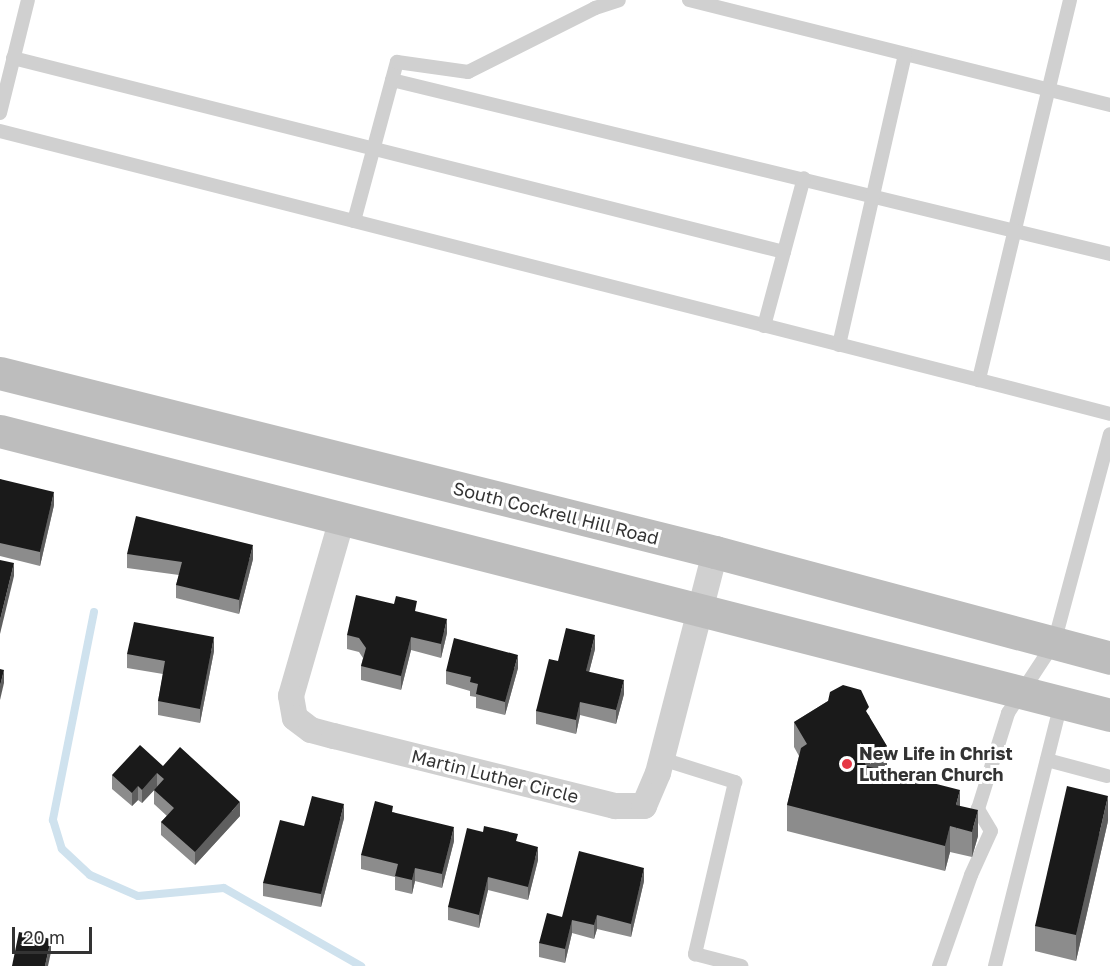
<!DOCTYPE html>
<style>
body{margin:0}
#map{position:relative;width:1110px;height:966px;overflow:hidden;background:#fff;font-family:"Golos Text",sans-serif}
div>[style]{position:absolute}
.stream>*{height:8px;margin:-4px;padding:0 4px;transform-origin:4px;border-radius:4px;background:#cfe2ee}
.service>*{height:14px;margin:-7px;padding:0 7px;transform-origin:7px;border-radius:7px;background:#d0d0d0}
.minor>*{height:26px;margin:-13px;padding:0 13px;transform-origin:13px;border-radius:13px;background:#d0d0d0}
.secondary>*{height:33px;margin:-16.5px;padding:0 16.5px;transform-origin:16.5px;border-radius:16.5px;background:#bdbdbd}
.wall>*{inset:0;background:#8c8c8c}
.shaded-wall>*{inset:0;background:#5f5f5f}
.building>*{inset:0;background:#1a1a1a}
.dots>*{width:16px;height:16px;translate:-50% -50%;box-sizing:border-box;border:3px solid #fff;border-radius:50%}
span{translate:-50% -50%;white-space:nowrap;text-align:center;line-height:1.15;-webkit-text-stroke:6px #fff;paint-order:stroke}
.street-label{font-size:18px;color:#333}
.poi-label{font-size:18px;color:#333;font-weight:700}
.left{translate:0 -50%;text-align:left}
.scale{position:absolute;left:12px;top:927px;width:80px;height:27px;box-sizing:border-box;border:3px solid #333;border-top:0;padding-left:8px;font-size:18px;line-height:21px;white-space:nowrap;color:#333;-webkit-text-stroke:4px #fff;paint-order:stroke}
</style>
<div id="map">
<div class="stream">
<div style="left:94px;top:612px;width:212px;rotate:101.2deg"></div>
<div style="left:53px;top:820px;width:30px;rotate:73deg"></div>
<div style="left:62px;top:849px;width:38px;rotate:43deg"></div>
<div style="left:90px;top:875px;width:52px;rotate:23.6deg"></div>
<div style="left:138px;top:896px;width:86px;rotate:-5.3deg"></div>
<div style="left:224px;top:888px;width:158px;rotate:29.7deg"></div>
</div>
<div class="service">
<div style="left:689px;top:0;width:434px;rotate:14deg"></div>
<div style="left:1070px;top:0;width:391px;rotate:103.5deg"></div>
<div style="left:979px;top:380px;width:135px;rotate:14.5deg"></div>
<div style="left:13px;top:58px;width:795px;rotate:14.12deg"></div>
<div style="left:392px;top:80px;width:739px;rotate:13.62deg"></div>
<div style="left:0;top:113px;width:116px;rotate:-76.1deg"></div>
<div style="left:0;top:131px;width:1010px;rotate:14.27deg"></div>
<div style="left:354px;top:221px;width:165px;rotate:-74.9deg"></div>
<div style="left:397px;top:62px;width:72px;rotate:8deg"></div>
<div style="left:468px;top:72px;width:142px;rotate:-26.7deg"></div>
<div style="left:595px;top:8px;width:25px;rotate:-18deg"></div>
<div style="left:764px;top:326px;width:153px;rotate:-74.9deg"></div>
<div style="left:839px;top:345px;width:298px;rotate:-77.2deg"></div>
<div style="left:662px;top:759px;width:77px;rotate:17.5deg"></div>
<div style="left:735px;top:782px;width:177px;rotate:103.1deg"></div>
<div style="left:695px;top:954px;width:48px;rotate:14.6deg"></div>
<div style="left:1047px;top:760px;width:62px;rotate:14.9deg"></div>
<div style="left:939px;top:966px;width:96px;rotate:-70.6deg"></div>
<div style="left:971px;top:875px;width:48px;rotate:-65.6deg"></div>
<div style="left:991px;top:831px;width:26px;rotate:-121deg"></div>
<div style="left:978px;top:809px;width:101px;rotate:-72.6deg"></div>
<div style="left:1008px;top:713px;width:84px;rotate:-56.7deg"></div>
<div style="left:1054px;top:643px;width:216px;rotate:-75deg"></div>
<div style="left:995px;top:966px;width:271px;rotate:-75.9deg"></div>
</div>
<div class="minor">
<div style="left:342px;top:519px;width:184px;rotate:106.1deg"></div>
<div style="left:291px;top:696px;width:22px;rotate:80deg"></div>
<div style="left:295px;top:718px;width:20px;rotate:37deg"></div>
<div style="left:311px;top:730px;width:24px;rotate:15deg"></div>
<div style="left:334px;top:736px;width:290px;rotate:14deg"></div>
<div style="left:615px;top:806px;width:29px"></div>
<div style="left:644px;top:806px;width:36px;rotate:-67deg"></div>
<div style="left:658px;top:773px;width:228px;rotate:-75.5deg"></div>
</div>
<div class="secondary">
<div style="left:0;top:373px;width:737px;rotate:14.06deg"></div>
<div style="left:715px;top:552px;width:409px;rotate:15deg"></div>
<div style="left:0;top:431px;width:1146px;rotate:14.35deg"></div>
</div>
<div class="wall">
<div style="clip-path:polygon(0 479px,54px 505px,40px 566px,0 556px)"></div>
<div style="clip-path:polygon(127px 554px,253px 559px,239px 614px,176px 598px,176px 585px,179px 575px,127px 568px)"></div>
<div style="clip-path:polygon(417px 612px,447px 633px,441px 658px,411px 650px,401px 690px,361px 680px,361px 666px,363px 658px,359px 652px,347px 649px,347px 635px)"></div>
<div style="clip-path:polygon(595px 649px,589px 672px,624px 694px,616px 724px,580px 715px,576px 734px,536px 724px,536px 711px,558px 661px)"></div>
<div style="clip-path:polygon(214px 651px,200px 723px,158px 715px,158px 701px,163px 674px,127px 668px,127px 654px)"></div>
<div style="clip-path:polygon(518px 668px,505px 715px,476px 708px,476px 697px,470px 696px,470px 691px,446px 684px,446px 671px)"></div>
<div style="clip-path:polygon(828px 701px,869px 715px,887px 771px,960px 806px,978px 836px,972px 857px,950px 852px,945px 871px,787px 831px,787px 805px,799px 756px,794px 747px,794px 722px)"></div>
<div style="clip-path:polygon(163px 766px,240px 816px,195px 865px,161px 835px,161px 822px,167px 816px,154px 804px,154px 790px,157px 787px,142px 803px,138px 800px,132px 806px,112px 789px,112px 775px)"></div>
<div style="clip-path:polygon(393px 812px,454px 841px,442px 888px,415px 881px,412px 894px,395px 890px,395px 877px,361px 869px,361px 855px)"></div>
<div style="clip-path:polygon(344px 818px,321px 907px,263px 896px,263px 883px,304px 826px)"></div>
<div style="clip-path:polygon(1108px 821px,1076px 961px,1035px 951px,1035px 926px)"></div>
<div style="clip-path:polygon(483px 832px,518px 842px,538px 860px,528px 900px,488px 890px,479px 928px,448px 920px,448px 907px)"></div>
<div style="clip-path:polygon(644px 881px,631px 937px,597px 929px,594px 939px,572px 933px,565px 963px,539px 957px,539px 943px,562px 917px)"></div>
</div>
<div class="shaded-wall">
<div style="clip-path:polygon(54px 492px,54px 505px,40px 566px,40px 552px)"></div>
<div style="clip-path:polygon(253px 545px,253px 559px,239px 614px,239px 600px)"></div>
<div style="clip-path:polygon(14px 563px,14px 576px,0 634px,0 620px)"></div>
<div style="clip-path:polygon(447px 619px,447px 633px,441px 658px,441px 644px)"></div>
<div style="clip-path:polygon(595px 635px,595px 649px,586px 684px,586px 671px)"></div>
<div style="clip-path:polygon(214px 637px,214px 651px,200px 723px,200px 709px)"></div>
<div style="clip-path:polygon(411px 637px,411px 650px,401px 690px,401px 676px)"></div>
<div style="clip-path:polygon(518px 655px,518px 668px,505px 715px,505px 702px)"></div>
<div style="clip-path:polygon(4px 670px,4px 683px,0 700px,0 686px)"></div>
<div style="clip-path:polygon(624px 680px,624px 694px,616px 724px,616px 710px)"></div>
<div style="clip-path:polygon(580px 702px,580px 715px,576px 734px,576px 720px)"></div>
<div style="clip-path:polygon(887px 746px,887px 772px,863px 784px,863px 758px)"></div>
<div style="clip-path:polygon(157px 773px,157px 787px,142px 803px,142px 790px)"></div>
<div style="clip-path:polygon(138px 786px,138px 800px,132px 806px,132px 793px)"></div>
<div style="clip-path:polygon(960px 790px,960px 815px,956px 830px,956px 805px)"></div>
<div style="clip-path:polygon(1108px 796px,1108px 821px,1076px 961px,1076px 935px)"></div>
<div style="clip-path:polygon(240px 802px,240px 816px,195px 865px,195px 852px)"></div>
<div style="clip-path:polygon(344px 804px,344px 818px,321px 907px,321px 894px)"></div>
<div style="clip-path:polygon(978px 810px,978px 836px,972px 857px,972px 832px)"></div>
<div style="clip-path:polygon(950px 826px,950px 852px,945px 871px,945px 846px)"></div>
<div style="clip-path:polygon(454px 827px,454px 841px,442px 888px,442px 874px)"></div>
<div style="clip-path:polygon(538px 847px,538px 860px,528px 900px,528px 887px)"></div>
<div style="clip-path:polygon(415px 868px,415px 881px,412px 894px,412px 880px)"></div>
<div style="clip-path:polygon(644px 868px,644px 881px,631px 937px,631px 924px)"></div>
<div style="clip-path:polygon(488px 877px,488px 890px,479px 928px,479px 915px)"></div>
<div style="clip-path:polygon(597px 915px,597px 929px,594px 939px,594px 925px)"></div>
<div style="clip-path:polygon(572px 920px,572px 933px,565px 963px,565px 949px)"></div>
<div style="clip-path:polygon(51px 939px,51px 952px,48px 966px,45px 966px)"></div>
</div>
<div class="building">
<div style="clip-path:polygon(0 479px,54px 492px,40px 552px,0 543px)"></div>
<div style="clip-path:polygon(136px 516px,253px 545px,239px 600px,176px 585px,182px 562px,127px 554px)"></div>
<div style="clip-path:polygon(0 560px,14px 563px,0 620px)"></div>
<div style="clip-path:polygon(356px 595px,394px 604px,396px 596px,417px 601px,415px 611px,447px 619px,441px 644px,411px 637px,401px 676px,361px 666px,366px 648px,359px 638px,347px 635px)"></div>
<div style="clip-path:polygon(134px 622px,214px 637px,200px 709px,158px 701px,165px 661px,127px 654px)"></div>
<div style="clip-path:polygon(566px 628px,595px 635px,586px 671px,624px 680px,616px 710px,580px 702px,576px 720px,536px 711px,549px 659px,558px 661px)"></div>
<div style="clip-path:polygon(454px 638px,518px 655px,505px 702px,476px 694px,478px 684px,470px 682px,471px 677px,446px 671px)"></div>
<div style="clip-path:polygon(0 669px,4px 670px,0 686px)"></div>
<div style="clip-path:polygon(843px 685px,861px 690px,869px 707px,866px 711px,887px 746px,863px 758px,866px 766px,960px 790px,956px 805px,978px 810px,972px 832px,950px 826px,945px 846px,787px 805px,801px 748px,807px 744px,794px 722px,828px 701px,830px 692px)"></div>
<div style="clip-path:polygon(140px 745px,163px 766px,180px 747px,240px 802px,195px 852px,161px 822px,174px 808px,154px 790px,164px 779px,157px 773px,142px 790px,138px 786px,132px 793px,112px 775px)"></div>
<div style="clip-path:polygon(1067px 786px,1108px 796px,1076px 935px,1035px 926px)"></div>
<div style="clip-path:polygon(312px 796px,344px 804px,321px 894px,263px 883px,280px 820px,304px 826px)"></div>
<div style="clip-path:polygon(375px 801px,393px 806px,392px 812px,454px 827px,442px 874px,415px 868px,412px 880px,395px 876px,398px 864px,361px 855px)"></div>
<div style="clip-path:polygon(484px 826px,518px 834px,516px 841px,538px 847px,528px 887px,488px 877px,479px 915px,448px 907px,467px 828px,483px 832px)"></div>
<div style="clip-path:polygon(579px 851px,644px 868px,631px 924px,597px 915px,594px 925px,572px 920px,565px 949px,539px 943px,547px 913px,562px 917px)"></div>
<div style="clip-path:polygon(19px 932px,51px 939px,45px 966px,12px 966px)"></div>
</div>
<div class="dots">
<div style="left:847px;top:764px;background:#e63946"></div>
</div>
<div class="street-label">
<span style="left:556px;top:513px;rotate:14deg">South Cockrell Hill Road</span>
<span style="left:495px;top:776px;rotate:14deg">Martin Luther Circle</span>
</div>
<div class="poi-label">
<span class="left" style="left:859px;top:764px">New Life in Christ<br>Lutheran Church</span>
</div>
<div class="scale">20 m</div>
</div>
